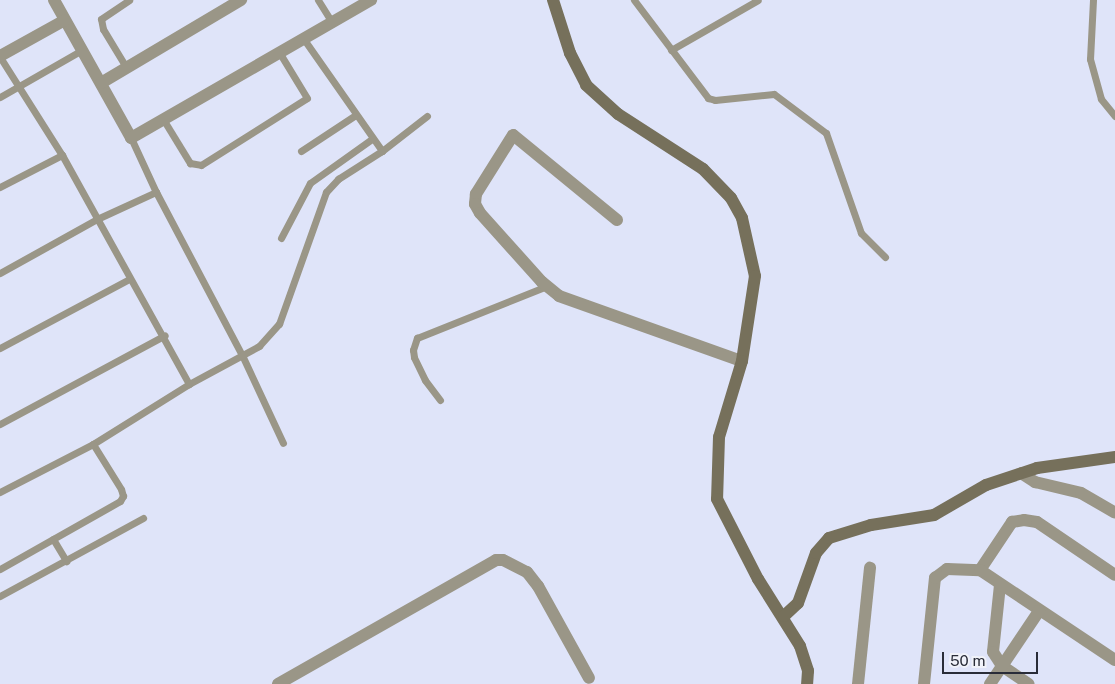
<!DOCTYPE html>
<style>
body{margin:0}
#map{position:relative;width:1115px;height:684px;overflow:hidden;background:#dfe4f9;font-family:"Public Sans",sans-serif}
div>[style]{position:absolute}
.lane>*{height:7px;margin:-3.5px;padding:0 3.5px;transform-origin:3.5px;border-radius:3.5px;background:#9a9687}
.street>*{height:12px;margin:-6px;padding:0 6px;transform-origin:6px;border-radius:6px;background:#9a9687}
.secondary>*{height:12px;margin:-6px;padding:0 6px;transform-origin:6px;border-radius:6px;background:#76705b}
span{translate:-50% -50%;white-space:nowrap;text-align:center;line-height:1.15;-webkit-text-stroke:5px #f0f2f9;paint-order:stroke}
.scale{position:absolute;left:942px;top:652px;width:96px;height:22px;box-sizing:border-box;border:2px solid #292c38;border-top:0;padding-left:6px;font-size:15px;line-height:18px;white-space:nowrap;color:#292c38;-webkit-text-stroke:4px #f0f2f9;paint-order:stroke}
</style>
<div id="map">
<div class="lane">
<div style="left:318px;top:0;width:25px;rotate:58deg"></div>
<div style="left:634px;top:0;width:123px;rotate:52.9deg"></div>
<div style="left:708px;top:98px;width:7px;rotate:16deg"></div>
<div style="left:715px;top:100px;width:59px;rotate:-5.8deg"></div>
<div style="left:774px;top:94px;width:65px;rotate:36.9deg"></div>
<div style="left:826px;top:133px;width:106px;rotate:70.7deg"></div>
<div style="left:861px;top:233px;width:34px;rotate:45deg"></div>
<div style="left:1093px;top:0;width:59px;rotate:92.9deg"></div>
<div style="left:1090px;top:59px;width:41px;rotate:74.6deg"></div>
<div style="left:1101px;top:99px;width:22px;rotate:51deg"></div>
<div style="left:303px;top:38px;width:138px;rotate:55deg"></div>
<div style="left:671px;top:50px;width:100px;rotate:-29.9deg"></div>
<div style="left:0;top:57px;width:116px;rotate:57.7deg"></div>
<div style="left:62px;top:155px;width:262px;rotate:61deg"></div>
<div style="left:126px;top:67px;width:44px;rotate:-121.2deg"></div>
<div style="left:103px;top:29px;width:10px;rotate:-101deg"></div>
<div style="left:101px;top:19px;width:34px;rotate:-34deg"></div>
<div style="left:0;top:97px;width:95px;rotate:-29.8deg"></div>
<div style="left:163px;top:119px;width:52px;rotate:58.5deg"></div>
<div style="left:190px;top:163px;width:11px;rotate:10deg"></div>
<div style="left:201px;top:165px;width:125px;rotate:-32.3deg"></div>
<div style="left:307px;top:98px;width:54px;rotate:-121.3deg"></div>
<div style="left:131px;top:138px;width:60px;rotate:65.2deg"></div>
<div style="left:156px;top:192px;width:184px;rotate:62.2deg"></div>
<div style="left:242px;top:355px;width:97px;rotate:65deg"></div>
<div style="left:301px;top:151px;width:64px;rotate:-33.4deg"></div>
<div style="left:0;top:187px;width:70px;rotate:-27.3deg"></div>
<div style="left:281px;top:238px;width:62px;rotate:-62.2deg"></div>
<div style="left:310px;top:183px;width:76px;rotate:-35.4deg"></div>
<div style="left:0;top:273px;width:111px;rotate:-29.1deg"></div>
<div style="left:97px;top:219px;width:65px;rotate:-24.6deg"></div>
<div style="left:0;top:348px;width:146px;rotate:-28.1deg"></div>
<div style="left:440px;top:400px;width:25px;rotate:-127deg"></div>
<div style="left:425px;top:380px;width:25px;rotate:-116deg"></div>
<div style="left:414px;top:357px;width:7px;rotate:-98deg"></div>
<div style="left:413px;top:350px;width:13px;rotate:-72deg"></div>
<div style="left:417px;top:338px;width:140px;rotate:-21.8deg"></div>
<div style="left:0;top:424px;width:187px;rotate:-28.3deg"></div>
<div style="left:0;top:492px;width:105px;rotate:-27.3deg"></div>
<div style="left:93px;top:444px;width:113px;rotate:-32deg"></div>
<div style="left:189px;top:384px;width:80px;rotate:-28.5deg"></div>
<div style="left:259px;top:346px;width:30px;rotate:-48deg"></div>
<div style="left:279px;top:324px;width:140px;rotate:-70.4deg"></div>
<div style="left:326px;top:192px;width:18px;rotate:-47deg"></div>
<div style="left:338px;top:179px;width:52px;rotate:-32.5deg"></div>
<div style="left:382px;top:151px;width:57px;rotate:-37.9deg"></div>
<div style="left:53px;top:539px;width:26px;rotate:59deg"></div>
<div style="left:0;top:569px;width:138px;rotate:-29.5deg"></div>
<div style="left:120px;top:501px;width:6px;rotate:-59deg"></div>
<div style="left:123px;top:496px;width:7px;rotate:-106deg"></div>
<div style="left:121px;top:489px;width:53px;rotate:-121.9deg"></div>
<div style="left:0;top:596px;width:163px;rotate:-28.6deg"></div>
</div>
<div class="street">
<div style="left:54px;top:0;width:158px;rotate:60.8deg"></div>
<div style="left:131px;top:138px;width:277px;rotate:-29.9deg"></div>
<div style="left:0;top:56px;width:74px;rotate:-29deg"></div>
<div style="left:101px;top:83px;width:163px;rotate:-30.7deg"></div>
<div style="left:617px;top:220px;width:134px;rotate:-140.7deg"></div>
<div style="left:513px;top:135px;width:70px;rotate:122.1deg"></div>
<div style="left:476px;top:194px;width:10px;rotate:96deg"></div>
<div style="left:475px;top:204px;width:10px;rotate:61deg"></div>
<div style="left:480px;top:213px;width:93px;rotate:48.1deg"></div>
<div style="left:542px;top:282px;width:22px;rotate:39deg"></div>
<div style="left:559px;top:296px;width:194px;rotate:19.6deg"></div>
<div style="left:1021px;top:473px;width:17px;rotate:33deg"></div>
<div style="left:1035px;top:482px;width:47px;rotate:13.4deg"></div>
<div style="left:1081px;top:493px;width:39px;rotate:30deg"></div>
<div style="left:980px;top:570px;width:58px;rotate:-56.3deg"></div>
<div style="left:1012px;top:522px;width:12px;rotate:-9deg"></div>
<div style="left:1024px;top:520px;width:13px;rotate:9deg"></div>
<div style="left:1037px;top:522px;width:94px;rotate:34.2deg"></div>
<div style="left:1000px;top:585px;width:67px;rotate:96deg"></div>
<div style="left:993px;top:652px;width:17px;rotate:57deg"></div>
<div style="left:1002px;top:666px;width:32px;rotate:34deg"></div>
<div style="left:278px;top:684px;width:251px;rotate:-29.6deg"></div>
<div style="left:496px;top:560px;width:7px"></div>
<div style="left:503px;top:560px;width:27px;rotate:27deg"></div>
<div style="left:527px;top:572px;width:18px;rotate:52deg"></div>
<div style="left:538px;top:586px;width:105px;rotate:61deg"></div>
<div style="left:858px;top:684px;width:117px;rotate:-84.1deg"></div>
<div style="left:924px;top:684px;width:107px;rotate:-84.1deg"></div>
<div style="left:935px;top:578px;width:15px;rotate:-37deg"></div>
<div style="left:947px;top:569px;width:33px;rotate:2deg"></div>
<div style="left:980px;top:570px;width:162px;rotate:33.7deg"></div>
<div style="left:990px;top:684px;width:88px;rotate:-56.1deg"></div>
</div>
<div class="secondary">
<div style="left:553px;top:0;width:56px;rotate:72.2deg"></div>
<div style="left:570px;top:53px;width:36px;rotate:63deg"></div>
<div style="left:586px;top:85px;width:43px;rotate:42.2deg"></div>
<div style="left:618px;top:114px;width:101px;rotate:32.9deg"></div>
<div style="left:703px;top:169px;width:40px;rotate:46deg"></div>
<div style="left:731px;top:198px;width:23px;rotate:61deg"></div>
<div style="left:742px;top:218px;width:59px;rotate:77.4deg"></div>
<div style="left:755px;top:276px;width:86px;rotate:98.7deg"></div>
<div style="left:742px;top:361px;width:79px;rotate:106.8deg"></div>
<div style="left:719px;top:437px;width:62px;rotate:91.8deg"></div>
<div style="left:717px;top:499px;width:90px;rotate:62.9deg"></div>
<div style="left:758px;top:579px;width:79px;rotate:57.9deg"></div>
<div style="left:800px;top:646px;width:26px;rotate:72deg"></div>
<div style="left:808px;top:671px;width:13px;rotate:94deg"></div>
<div style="left:784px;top:616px;width:19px;rotate:-43deg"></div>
<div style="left:798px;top:603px;width:53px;rotate:-70.2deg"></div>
<div style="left:816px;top:553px;width:20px;rotate:-49deg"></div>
<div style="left:829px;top:538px;width:44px;rotate:-17.2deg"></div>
<div style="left:871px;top:525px;width:64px;rotate:-9deg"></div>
<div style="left:934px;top:515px;width:60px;rotate:-30deg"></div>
<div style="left:986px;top:485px;width:54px;rotate:-18.4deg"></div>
<div style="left:1037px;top:468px;width:79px;rotate:-8deg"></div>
</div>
<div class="scale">50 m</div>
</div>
